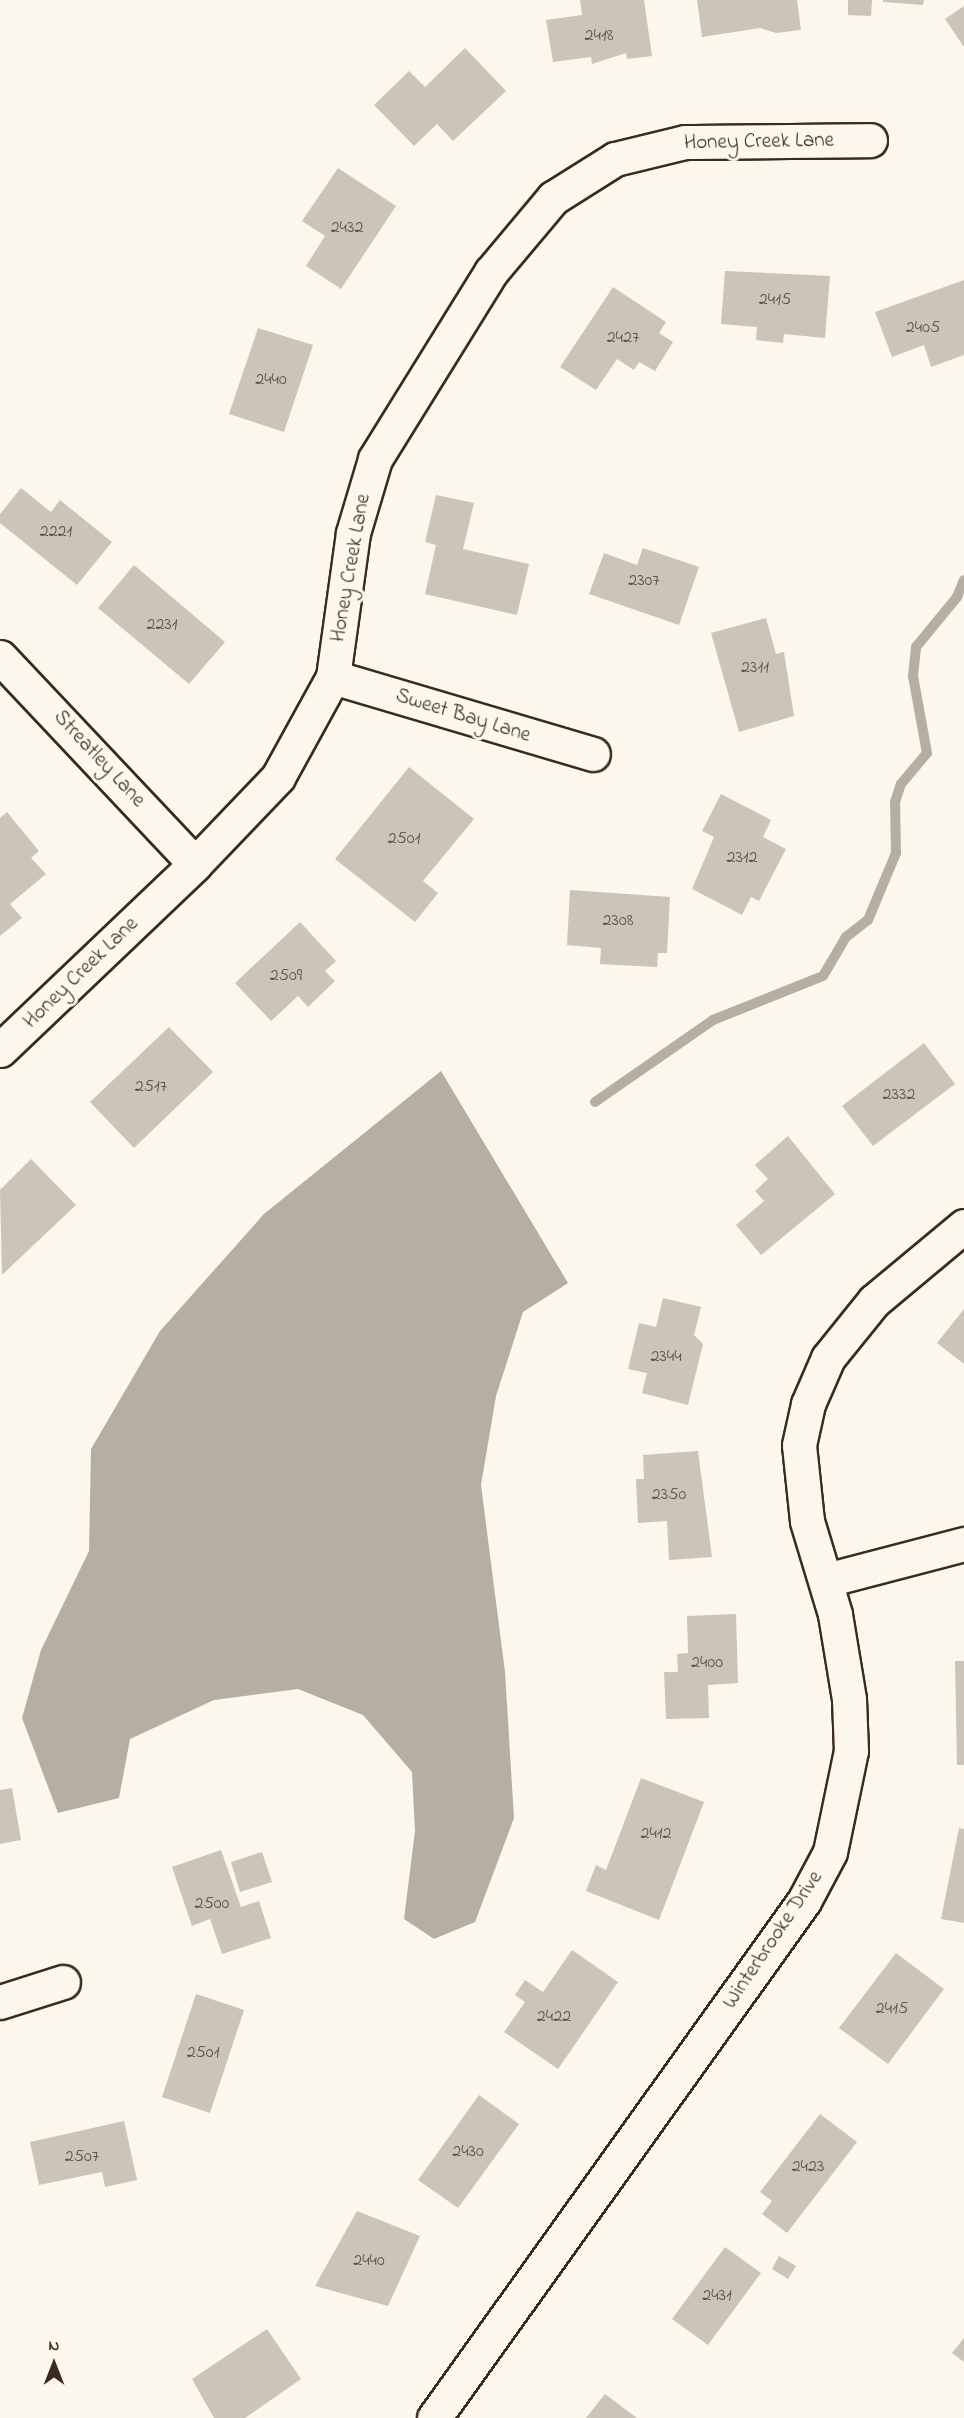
<!DOCTYPE html>
<style>
body{margin:0}
#map{position:relative;width:964px;height:2418px;overflow:hidden;background:#fbf7ec;font-family:"Indie Flower",sans-serif}
div>[style]{position:absolute}
.water>*{inset:0;background:#b6aea2}
.stream>*{height:10px;margin:-5px;padding:0 5px;transform-origin:5px;border-radius:5px;background:#b6aea2}
.building>*{inset:0;background:#ccc4b9}
.roads{filter:drop-shadow(2px 0 #3b2a1e) drop-shadow(-2px 0 #3b2a1e) drop-shadow(0 2px #3b2a1e) drop-shadow(0 -2px #3b2a1e)}
.minor>*{height:33px;margin:-16.5px;padding:0 16.5px;transform-origin:16.5px;border-radius:16.5px;background:#fbf7ec}
span{translate:-50% -50%;white-space:nowrap;text-align:center;line-height:1.15;-webkit-text-stroke:6px #fbf7ec;paint-order:stroke}
.number-label{font-size:18px;color:#5f5045}
.number-label span{-webkit-text-stroke-width:0}
.street-label{font-size:21px;color:#3b2a1e}
.north{position:absolute;left:24px;top:2334px;width:60px;height:60px;-webkit-text-stroke:4px #fbf7ec;paint-order:stroke;rotate:0deg;font-size:16px;font-weight:700;line-height:24px;text-align:center;color:#3b2a1e}
.north::after{content:'';display:block;margin:auto;width:21px;height:27px;background:#3b2a1e;clip-path:polygon(50% 0,100% 100%,50% 72%,0 100%)}
</style>
<div id="map">
<div class="water">
<div style="clip-path:polygon(441px 1071px,568px 1283px,523px 1312px,496px 1396px,481px 1485px,505px 1672px,514px 1818px,475px 1922px,434px 1939px,404px 1919px,415px 1831px,412px 1772px,363px 1715px,298px 1689px,214px 1700px,130px 1739px,119px 1798px,58px 1813px,22px 1718px,41px 1650px,89px 1551px,91px 1449px,160px 1331px,264px 1214px)"></div>
</div>
<div class="stream">
<div style="left:595px;top:1102px;width:144px;rotate:-34.8deg"></div>
<div style="left:713px;top:1020px;width:118px;rotate:-21.8deg"></div>
<div style="left:823px;top:976px;width:45px;rotate:-59.5deg"></div>
<div style="left:846px;top:937px;width:28px;rotate:-38deg"></div>
<div style="left:868px;top:920px;width:73px;rotate:-67.3deg"></div>
<div style="left:896px;top:853px;width:51px;rotate:-91.1deg"></div>
<div style="left:895px;top:802px;width:19px;rotate:-72deg"></div>
<div style="left:901px;top:784px;width:40px;rotate:-50deg"></div>
<div style="left:927px;top:753px;width:78px;rotate:-100.3deg"></div>
<div style="left:913px;top:676px;width:29px;rotate:-84deg"></div>
<div style="left:916px;top:647px;width:65px;rotate:-50.6deg"></div>
<div style="left:957px;top:597px;width:18px;rotate:-68deg"></div>
</div>
<div class="building">
<div style="clip-path:polygon(580px 0,644px 0,652px 56px,627px 59px,626px 53px,592px 64px,591px 57px,553px 62px,546px 20px,582px 15px)"></div>
<div style="clip-path:polygon(697px 0,797px 0,801px 30px,776px 33px,760px 28px,702px 37px)"></div>
<div style="clip-path:polygon(848px 0,872px 0,871px 16px,848px 15px)"></div>
<div style="clip-path:polygon(883px 0,924px 0,923px 5px,883px 2px)"></div>
<div style="clip-path:polygon(964px 6px,964px 47px,945px 19px)"></div>
<div style="clip-path:polygon(465px 48px,506px 91px,453px 141px,437px 124px,414px 146px,374px 105px,409px 71px,425px 87px)"></div>
<div style="clip-path:polygon(338px 168px,396px 206px,341px 289px,306px 266px,325px 236px,302px 221px)"></div>
<div style="clip-path:polygon(725px 271px,830px 276px,825px 338px,784px 334px,783px 343px,756px 340px,757px 327px,721px 324px)"></div>
<div style="clip-path:polygon(964px 280px,964px 355px,931px 367px,924px 345px,892px 357px,875px 312px)"></div>
<div style="clip-path:polygon(613px 287px,666px 322px,659px 333px,673px 342px,655px 371px,639px 362px,634px 370px,617px 359px,596px 390px,560px 367px)"></div>
<div style="clip-path:polygon(258px 328px,313px 345px,284px 432px,229px 414px)"></div>
<div style="clip-path:polygon(21px 488px,51px 512px,60px 500px,112px 542px,77px 585px,0 523px,0 514px)"></div>
<div style="clip-path:polygon(436px 495px,474px 503px,463px 549px,529px 564px,517px 615px,425px 594px,436px 545px,425px 542px)"></div>
<div style="clip-path:polygon(643px 548px,699px 567px,679px 625px,589px 594px,604px 553px,637px 565px)"></div>
<div style="clip-path:polygon(134px 565px,225px 642px,189px 684px,98px 608px)"></div>
<div style="clip-path:polygon(766px 618px,776px 654px,784px 652px,794px 716px,739px 732px,711px 633px)"></div>
<div style="clip-path:polygon(409px 767px,474px 819px,423px 881px,438px 893px,415px 922px,335px 859px)"></div>
<div style="clip-path:polygon(721px 794px,771px 820px,763px 837px,786px 849px,759px 901px,751px 897px,742px 915px,692px 889px,714px 837px,702px 831px)"></div>
<div style="clip-path:polygon(7px 812px,39px 851px,31px 858px,46px 874px,10px 904px,22px 918px,0 936px,0 818px)"></div>
<div style="clip-path:polygon(570px 890px,670px 897px,667px 953px,658px 953px,657px 967px,600px 964px,601px 948px,567px 945px)"></div>
<div style="clip-path:polygon(300px 922px,336px 961px,325px 971px,335px 981px,308px 1007px,298px 996px,271px 1021px,235px 983px)"></div>
<div style="clip-path:polygon(169px 1027px,213px 1072px,134px 1148px,90px 1102px)"></div>
<div style="clip-path:polygon(924px 1043px,955px 1084px,873px 1146px,842px 1106px)"></div>
<div style="clip-path:polygon(788px 1136px,835px 1194px,761px 1255px,736px 1225px,764px 1201px,755px 1191px,768px 1179px,755px 1165px)"></div>
<div style="clip-path:polygon(31px 1159px,76px 1205px,2px 1275px,0 1190px)"></div>
<div style="clip-path:polygon(663px 1298px,701px 1307px,694px 1335px,703px 1344px,688px 1405px,642px 1393px,647px 1373px,628px 1369px,639px 1323px,656px 1327px)"></div>
<div style="clip-path:polygon(964px 1309px,964px 1364px,937px 1343px)"></div>
<div style="clip-path:polygon(698px 1451px,712px 1557px,669px 1560px,667px 1521px,638px 1523px,636px 1479px,644px 1479px,643px 1455px)"></div>
<div style="clip-path:polygon(736px 1614px,738px 1683px,708px 1685px,709px 1718px,666px 1719px,664px 1672px,678px 1672px,677px 1654px,688px 1653px,687px 1616px)"></div>
<div style="clip-path:polygon(955px 1661px,964px 1661px,964px 1765px,957px 1765px)"></div>
<div style="clip-path:polygon(641px 1778px,704px 1802px,659px 1920px,586px 1891px,596px 1865px,606px 1870px)"></div>
<div style="clip-path:polygon(12px 1788px,21px 1840px,0 1844px,0 1790px)"></div>
<div style="clip-path:polygon(959px 1828px,964px 1829px,964px 1923px,941px 1919px)"></div>
<div style="clip-path:polygon(221px 1850px,241px 1907px,259px 1901px,271px 1938px,222px 1954px,210px 1919px,192px 1926px,172px 1867px)"></div>
<div style="clip-path:polygon(262px 1852px,272px 1882px,240px 1892px,231px 1862px)"></div>
<div style="clip-path:polygon(572px 1950px,618px 1982px,558px 2069px,504px 2032px,525px 2002px,515px 1995px,525px 1980px,543px 1992px)"></div>
<div style="clip-path:polygon(896px 1953px,944px 1989px,888px 2064px,839px 2028px)"></div>
<div style="clip-path:polygon(196px 1994px,244px 2010px,210px 2113px,162px 2097px)"></div>
<div style="clip-path:polygon(479px 2095px,519px 2124px,458px 2208px,418px 2180px)"></div>
<div style="clip-path:polygon(820px 2114px,857px 2142px,787px 2233px,762px 2214px,772px 2201px,760px 2192px)"></div>
<div style="clip-path:polygon(124px 2121px,137px 2180px,105px 2187px,102px 2172px,39px 2185px,30px 2142px)"></div>
<div style="clip-path:polygon(357px 2211px,420px 2236px,388px 2306px,315px 2286px)"></div>
<div style="clip-path:polygon(725px 2247px,761px 2273px,708px 2345px,672px 2319px)"></div>
<div style="clip-path:polygon(779px 2256px,796px 2266px,788px 2279px,772px 2269px)"></div>
<div style="clip-path:polygon(267px 2329px,301px 2379px,245px 2418px,214px 2418px,192px 2379px)"></div>
<div style="clip-path:polygon(964px 2338px,964px 2362px,952px 2353px)"></div>
<div style="clip-path:polygon(605px 2394px,637px 2418px,586px 2418px)"></div>
</div>
<div class="roads">
<div class="minor">
<div style="left:0;top:657px;width:284px;rotate:46.7deg"></div>
<div style="left:333px;top:677px;width:271px;rotate:16.5deg"></div>
<div style="left:0;top:1050px;width:269px;rotate:-43.6deg"></div>
<div style="left:195px;top:864px;width:120px;rotate:-46.3deg"></div>
<div style="left:278px;top:777px;width:114px;rotate:-61.2deg"></div>
<div style="left:333px;top:677px;width:145px;rotate:-82.1deg"></div>
<div style="left:353px;top:533px;width:77px;rotate:-73.4deg"></div>
<div style="left:375px;top:459px;width:220px;rotate:-58.2deg"></div>
<div style="left:491px;top:272px;width:97px;rotate:-50deg"></div>
<div style="left:553px;top:198px;width:73px;rotate:-32.2deg"></div>
<div style="left:615px;top:159px;width:72px;rotate:-13.7deg"></div>
<div style="left:685px;top:142px;width:185px;rotate:-0.6deg"></div>
<div style="left:826px;top:1580px;width:143px;rotate:-14.6deg"></div>
<div style="left:0;top:2002px;width:66px;rotate:-17.6deg"></div>
<div style="left:434px;top:2418px;width:636px;rotate:-54.41deg"></div>
<div style="left:804px;top:1901px;width:55px;rotate:-62deg"></div>
<div style="left:830px;top:1852px;width:103px;rotate:-78.3deg"></div>
<div style="left:851px;top:1751px;width:52px;rotate:-92.2deg"></div>
<div style="left:849px;top:1699px;width:86px;rotate:-99.4deg"></div>
<div style="left:835px;top:1614px;width:97px;rotate:-106.8deg"></div>
<div style="left:807px;top:1521px;width:76px;rotate:-96deg"></div>
<div style="left:799px;top:1445px;width:42px;rotate:-77.6deg"></div>
<div style="left:808px;top:1404px;width:50px;rotate:-66.5deg"></div>
<div style="left:828px;top:1358px;width:73px;rotate:-51.1deg"></div>
<div style="left:874px;top:1301px;width:117px;rotate:-39.8deg"></div>
</div>
</div>
<div class="number-label">
<span style="left:599px;top:36px">2418</span>
<span style="left:347px;top:228px">2432</span>
<span style="left:775px;top:300px">2415</span>
<span style="left:923px;top:328px">2405</span>
<span style="left:623px;top:338px">2427</span>
<span style="left:271px;top:380px">2440</span>
<span style="left:56px;top:532px">2221</span>
<span style="left:644px;top:581px">2307</span>
<span style="left:162px;top:625px">2231</span>
<span style="left:755px;top:668px">2311</span>
<span style="left:404px;top:839px">2501</span>
<span style="left:742px;top:858px">2312</span>
<span style="left:618px;top:921px">2308</span>
<span style="left:286px;top:976px">2509</span>
<span style="left:151px;top:1087px">2517</span>
<span style="left:899px;top:1095px">2332</span>
<span style="left:666px;top:1357px">2344</span>
<span style="left:669px;top:1495px">2350</span>
<span style="left:707px;top:1663px">2400</span>
<span style="left:656px;top:1834px">2412</span>
<span style="left:212px;top:1904px">2500</span>
<span style="left:892px;top:2009px">2415</span>
<span style="left:554px;top:2017px">2422</span>
<span style="left:203px;top:2053px">2501</span>
<span style="left:468px;top:2152px">2430</span>
<span style="left:82px;top:2157px">2507</span>
<span style="left:808px;top:2167px">2423</span>
<span style="left:369px;top:2261px">2440</span>
<span style="left:717px;top:2296px">2431</span>
</div>
<div class="street-label">
<span style="left:759px;top:142px;rotate:-1deg">Honey Creek Lane</span>
<span style="left:351px;top:568px;rotate:-80deg">Honey Creek Lane</span>
<span style="left:463px;top:716px;rotate:17deg">Sweet Bay Lane</span>
<span style="left:99px;top:759px;rotate:47deg">Streatley Lane</span>
<span style="left:81px;top:973px;rotate:-44deg">Honey Creek Lane</span>
<span style="left:773px;top:1940px;rotate:-56deg">Winterbrooke Drive</span>
</div>
<div class="north">N</div>
</div>
